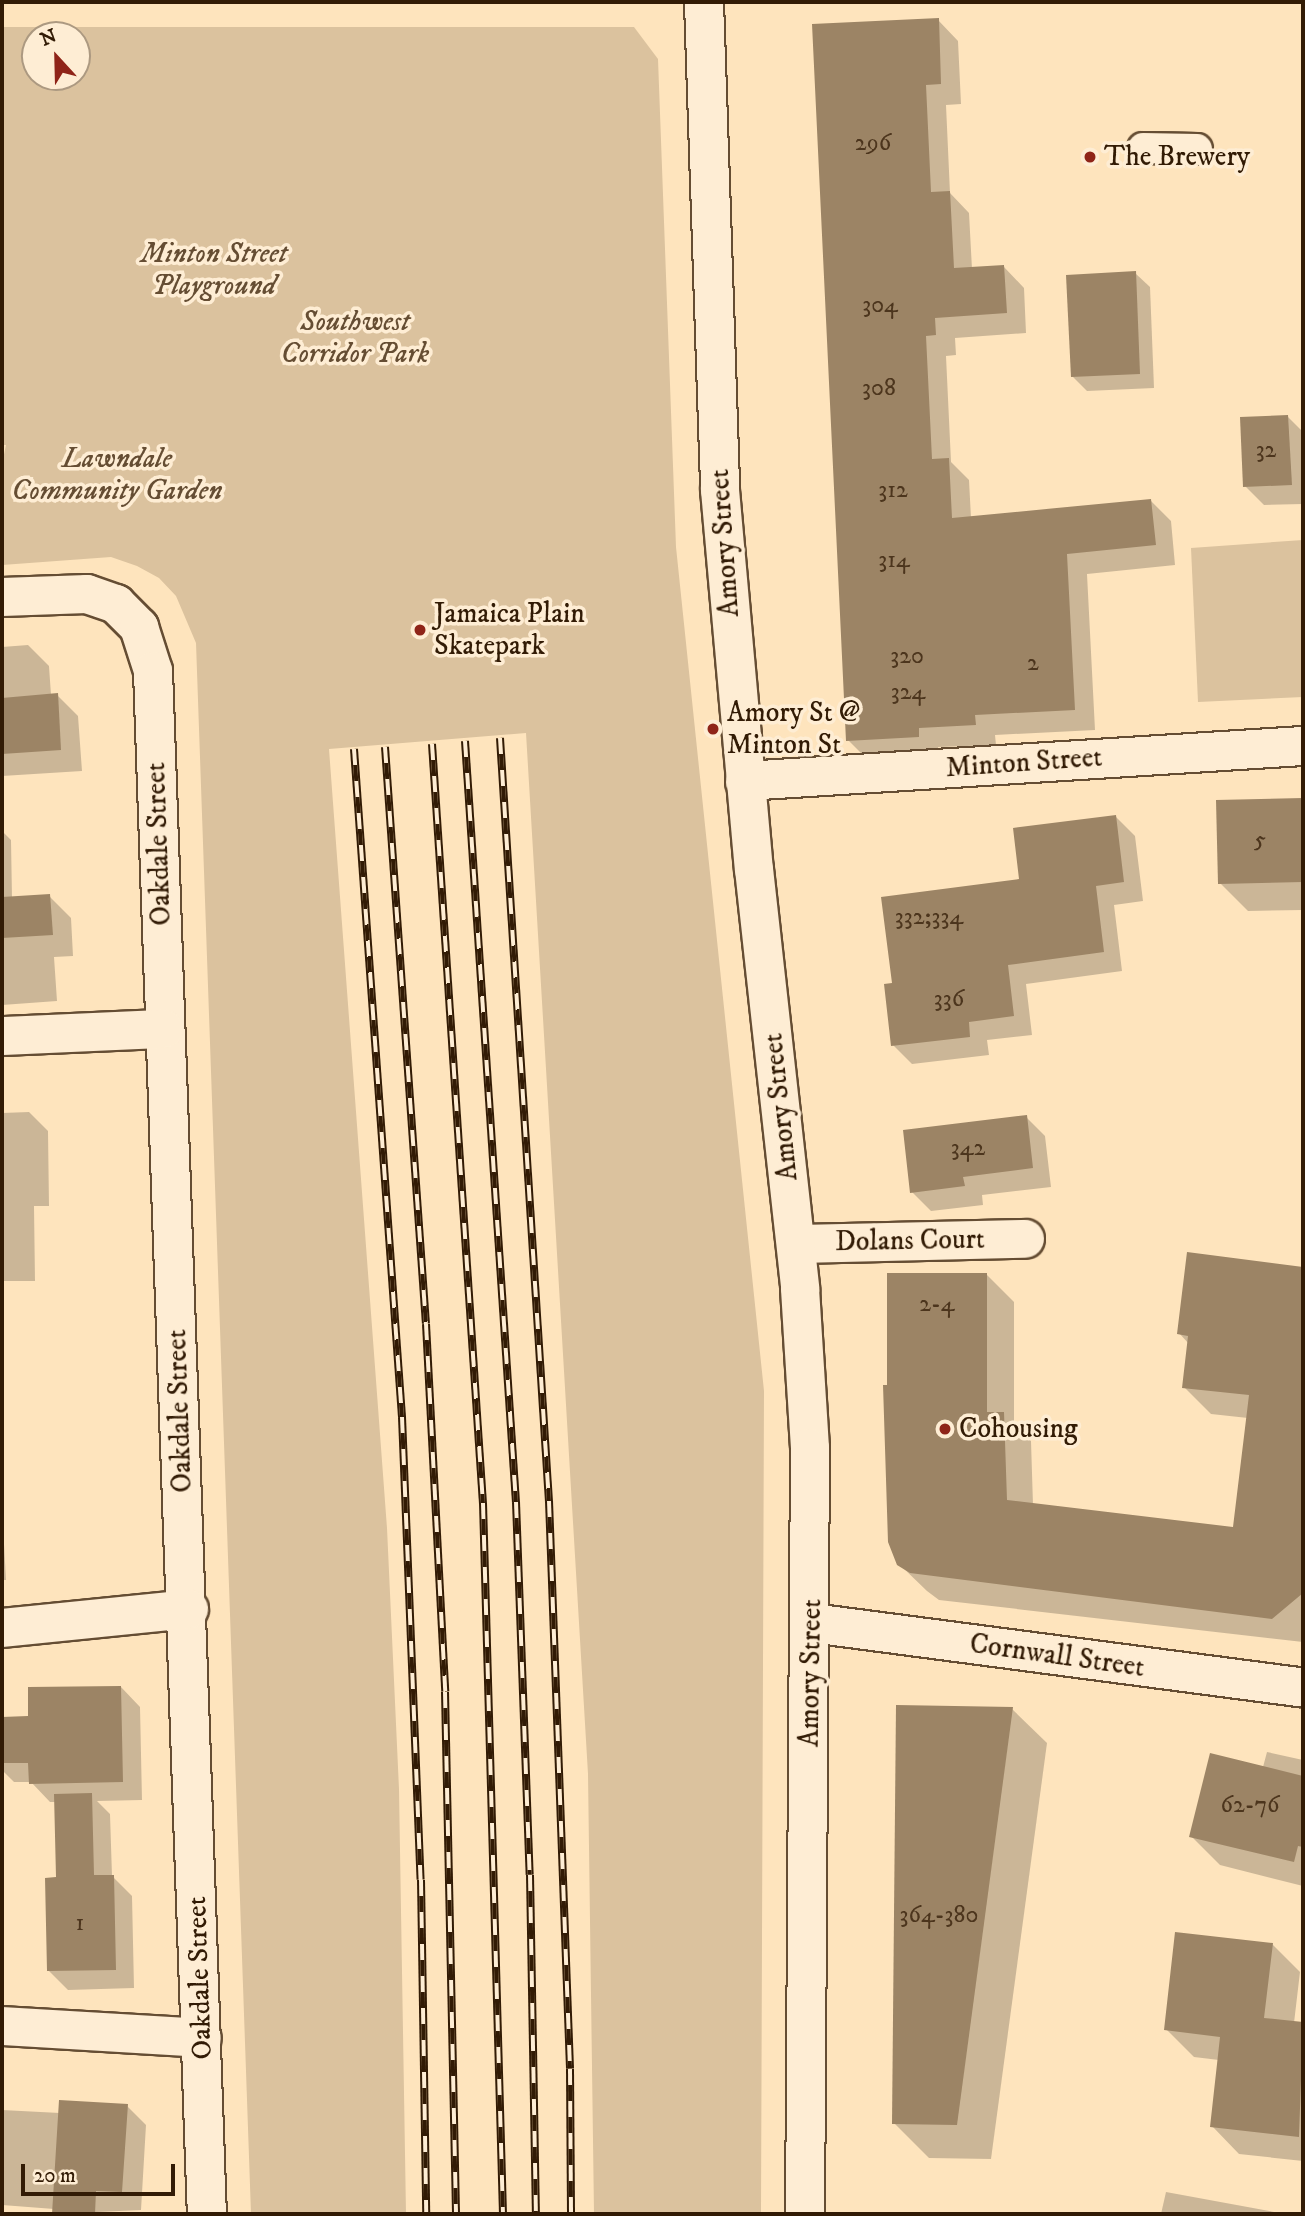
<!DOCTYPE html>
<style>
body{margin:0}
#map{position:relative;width:1305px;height:2216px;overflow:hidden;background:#fee4bd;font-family:"IM FELL DW Pica",serif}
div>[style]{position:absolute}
.green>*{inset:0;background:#dbc29e}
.shadow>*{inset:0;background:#0003}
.building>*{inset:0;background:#9c8465}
.roads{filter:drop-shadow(2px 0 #654d33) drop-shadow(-2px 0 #654d33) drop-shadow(0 2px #654d33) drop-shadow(0 -2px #654d33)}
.lane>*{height:30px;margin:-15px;padding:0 15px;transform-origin:15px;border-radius:15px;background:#feedd4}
.street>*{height:38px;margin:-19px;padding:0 19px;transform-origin:19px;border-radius:19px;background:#feedd4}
.secondary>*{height:38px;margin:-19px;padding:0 19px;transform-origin:19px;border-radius:19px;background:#feedd4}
.rail>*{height:8px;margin-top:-4px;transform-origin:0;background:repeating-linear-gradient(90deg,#feedd4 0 16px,#321b05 0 32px);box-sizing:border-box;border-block:2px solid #321b05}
.dots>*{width:19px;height:19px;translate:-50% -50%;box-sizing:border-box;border:4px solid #feedd4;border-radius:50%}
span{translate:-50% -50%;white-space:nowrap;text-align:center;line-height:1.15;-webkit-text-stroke:7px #feedd4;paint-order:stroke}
.number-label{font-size:24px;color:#4c351d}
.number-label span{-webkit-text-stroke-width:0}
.poi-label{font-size:28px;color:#321b05}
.left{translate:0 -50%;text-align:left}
.park-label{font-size:28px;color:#654d33;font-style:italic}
.street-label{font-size:28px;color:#321b05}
.frame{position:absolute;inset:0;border:4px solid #321b05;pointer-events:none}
.north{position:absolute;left:21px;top:21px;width:70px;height:70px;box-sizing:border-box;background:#feedd4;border:2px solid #ac9981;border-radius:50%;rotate:338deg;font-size:19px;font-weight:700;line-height:28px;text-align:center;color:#321b05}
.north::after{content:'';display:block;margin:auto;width:24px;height:32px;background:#8f2418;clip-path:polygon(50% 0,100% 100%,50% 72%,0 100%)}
.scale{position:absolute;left:21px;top:2164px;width:154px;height:32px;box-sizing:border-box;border:4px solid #321b05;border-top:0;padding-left:9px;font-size:21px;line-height:24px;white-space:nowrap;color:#321b05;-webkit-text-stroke:5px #feedd4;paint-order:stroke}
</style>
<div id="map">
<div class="green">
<div style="clip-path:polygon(evenodd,2px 27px,634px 27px,658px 59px,676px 547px,764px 1391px,761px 2214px,594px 2214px,588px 1774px,526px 733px,329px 749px,387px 1528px,399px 1789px,406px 2214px,251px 2214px,196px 643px,176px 596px,159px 578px,137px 566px,111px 557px,2px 565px,2px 464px,6px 445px,2px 445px,2px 27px,77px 35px,77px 77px,35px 77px,35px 35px,77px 35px)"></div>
<div style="clip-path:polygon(1303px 540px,1303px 697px,1198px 702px,1191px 548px)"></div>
</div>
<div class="shadow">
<div style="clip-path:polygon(938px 20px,958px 41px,961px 104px,946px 105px,950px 193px,969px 213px,972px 269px,1004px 267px,1024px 288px,1026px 333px,955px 338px,956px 355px,946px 356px,951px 462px,969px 480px,971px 518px,1151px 501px,1171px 521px,1175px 565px,1087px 574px,1095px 730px,995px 735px,996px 745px,938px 747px,939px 757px,869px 761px,848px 740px,814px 26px)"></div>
<div style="clip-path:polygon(1135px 273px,1150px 287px,1154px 388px,1087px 391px,1072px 376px)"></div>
<div style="clip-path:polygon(1288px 417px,1303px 432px,1303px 504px,1264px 505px,1245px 486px)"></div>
<div style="clip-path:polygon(28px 645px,49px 666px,51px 695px,57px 695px,78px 716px,82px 771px,2px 776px,2px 647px)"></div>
<div style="clip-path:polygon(1303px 799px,1303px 910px,1248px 911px,1220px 883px,1217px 802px)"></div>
<div style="clip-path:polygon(1115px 816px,1135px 836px,1143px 901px,1114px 905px,1122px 971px,1026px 984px,1032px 1035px,987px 1040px,989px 1055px,912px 1064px,893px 1045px,894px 985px,1021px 881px)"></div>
<div style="clip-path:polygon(2px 831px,11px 840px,12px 898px,49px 896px,71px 918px,73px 956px,54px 957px,57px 1001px,2px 1005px)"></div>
<div style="clip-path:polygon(29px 1112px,48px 1131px,49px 1206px,34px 1206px,35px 1281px,2px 1281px,2px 1113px)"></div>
<div style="clip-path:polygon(1026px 1117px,1045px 1136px,1051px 1187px,982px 1195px,983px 1205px,931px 1211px,912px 1192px)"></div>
<div style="clip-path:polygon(1188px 1254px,1303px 1268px,1303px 1642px,939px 1600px,927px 1591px,899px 1564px,889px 1387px,987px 1275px,1014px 1302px,1014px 1424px,1031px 1441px,1033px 1505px,1235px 1528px,1248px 1418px,1211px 1414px,1184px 1387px,1189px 1344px,1179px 1333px)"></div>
<div style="clip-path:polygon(2px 1507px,6px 1580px,2px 1580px)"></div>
<div style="clip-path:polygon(121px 1687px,140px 1707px,142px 1800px,97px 1801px,110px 1814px,112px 1876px,132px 1896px,134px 1988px,68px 1990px,48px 1970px,58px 1879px,56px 1802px,50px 1802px,31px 1782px,14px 1782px,2px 1770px,2px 1718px,29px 1718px)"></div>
<div style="clip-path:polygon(1012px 1709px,1047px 1743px,991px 2159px,929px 2158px,894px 2123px)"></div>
<div style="clip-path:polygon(1267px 1752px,1303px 1760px,1303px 1886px,1220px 1865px,1191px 1836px,1263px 1767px)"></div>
<div style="clip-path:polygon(1272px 1944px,1300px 1972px,1294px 2023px,1303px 2024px,1303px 2161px,1239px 2154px,1212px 2126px,1219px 2060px,1194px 2057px,1166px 2029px)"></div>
<div style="clip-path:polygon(127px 2106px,146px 2125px,141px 2210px,54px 2214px,54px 2209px,2px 2205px,2px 2110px,60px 2113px)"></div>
<div style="clip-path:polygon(1166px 2192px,1285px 2214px,1161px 2214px)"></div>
</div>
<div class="building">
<div style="clip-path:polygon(939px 18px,941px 84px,926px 85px,931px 192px,950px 191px,954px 268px,1004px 265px,1007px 313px,935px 318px,936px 335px,926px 336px,932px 459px,949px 458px,952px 518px,1151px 499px,1156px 545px,1067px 554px,1075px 710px,975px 715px,976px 725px,919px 728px,919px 737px,846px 741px,812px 24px)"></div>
<div style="clip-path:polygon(1136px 271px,1140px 374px,1071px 377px,1066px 275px)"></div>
<div style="clip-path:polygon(1288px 415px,1292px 485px,1243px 487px,1240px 417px)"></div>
<div style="clip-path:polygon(58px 693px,61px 750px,2px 754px,2px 698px)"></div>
<div style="clip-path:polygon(1303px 798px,1303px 882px,1218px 884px,1216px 800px)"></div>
<div style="clip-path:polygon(1116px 815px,1124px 882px,1096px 886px,1104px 952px,1008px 965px,1014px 1016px,969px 1022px,970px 1037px,891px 1046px,884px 984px,892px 983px,881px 897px,1019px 879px,1013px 828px)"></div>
<div style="clip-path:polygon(50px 894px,53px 935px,2px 938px,2px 897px)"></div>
<div style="clip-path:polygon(1027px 1115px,1033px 1168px,963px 1177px,965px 1186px,910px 1193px,903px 1130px)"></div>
<div style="clip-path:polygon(1187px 1252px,1303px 1267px,1303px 1593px,1272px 1619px,910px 1573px,897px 1565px,888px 1542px,883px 1385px,887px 1385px,887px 1273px,987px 1273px,987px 1412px,1004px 1412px,1007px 1500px,1233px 1527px,1249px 1395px,1182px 1388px,1188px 1336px,1177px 1334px)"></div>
<div style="clip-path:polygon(121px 1686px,123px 1782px,29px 1784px,28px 1763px,2px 1763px,2px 1717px,28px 1716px,28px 1687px)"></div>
<div style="clip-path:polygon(896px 1705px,1013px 1707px,957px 2125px,892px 2124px)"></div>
<div style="clip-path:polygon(1210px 1753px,1303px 1776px,1303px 1847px,1298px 1846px,1294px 1862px,1189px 1837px)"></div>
<div style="clip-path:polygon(92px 1793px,94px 1875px,114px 1875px,116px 1970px,47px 1971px,45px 1878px,56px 1877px,54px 1794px)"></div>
<div style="clip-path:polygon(1175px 1932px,1273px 1943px,1264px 2018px,1303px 2022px,1299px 2137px,1210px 2127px,1220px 2037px,1164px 2030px)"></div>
<div style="clip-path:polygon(59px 2100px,128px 2104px,122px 2192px,96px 2191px,95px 2214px,52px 2214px)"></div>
</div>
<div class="roads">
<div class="lane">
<div style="left:1143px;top:148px;width:54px;rotate:1.1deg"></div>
</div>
<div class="street">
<div style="left:2px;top:597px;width:85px;rotate:-2deg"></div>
<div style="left:87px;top:594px;width:31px;rotate:19deg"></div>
<div style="left:116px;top:604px;width:33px;rotate:45deg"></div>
<div style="left:139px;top:627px;width:46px;rotate:72.3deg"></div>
<div style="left:153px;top:671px;width:1544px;rotate:88deg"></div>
<div style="left:745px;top:781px;width:559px;rotate:-3.59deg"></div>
<div style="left:2px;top:1036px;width:162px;rotate:-2.5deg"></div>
<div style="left:796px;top:1244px;width:229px;rotate:-1.3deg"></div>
<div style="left:812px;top:1623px;width:495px;rotate:7.5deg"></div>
<div style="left:2px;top:1628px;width:188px;rotate:-5.8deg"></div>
<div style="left:2px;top:2026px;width:200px;rotate:3.4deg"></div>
</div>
<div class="secondary">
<div style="left:704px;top:2px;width:488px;rotate:88.1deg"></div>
<div style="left:720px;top:490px;width:381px;rotate:84.9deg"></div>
<div style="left:754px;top:869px;width:423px;rotate:83.7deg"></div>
<div style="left:800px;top:1289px;width:159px;rotate:86.4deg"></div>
<div style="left:810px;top:1448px;width:766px;rotate:90.37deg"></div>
</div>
</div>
<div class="rail">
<div style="left:500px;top:738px;width:765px;rotate:86.33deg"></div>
<div style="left:549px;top:1501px;width:568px;rotate:87.88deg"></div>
<div style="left:570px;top:2069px;width:145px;rotate:89.6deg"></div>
<div style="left:465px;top:741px;width:763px;rotate:86.17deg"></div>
<div style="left:516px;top:1502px;width:373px;rotate:87.9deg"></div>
<div style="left:530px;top:1875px;width:339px;rotate:89deg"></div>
<div style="left:432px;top:744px;width:761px;rotate:86.16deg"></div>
<div style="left:483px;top:1503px;width:711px;rotate:88.39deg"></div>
<div style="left:385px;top:747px;width:578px;rotate:85.94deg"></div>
<div style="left:426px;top:1324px;width:368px;rotate:87deg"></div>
<div style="left:445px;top:1692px;width:522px;rotate:88.79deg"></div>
<div style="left:354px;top:749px;width:670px;rotate:85.89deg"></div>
<div style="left:402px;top:1417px;width:463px;rotate:87.7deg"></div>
<div style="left:421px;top:1880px;width:334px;rotate:89.1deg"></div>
</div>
<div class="dots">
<div style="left:1090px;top:157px;background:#8f2418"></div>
<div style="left:420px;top:630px;background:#8f2418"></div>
<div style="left:713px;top:729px;background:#8f2418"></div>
<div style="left:945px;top:1429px;background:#8f2418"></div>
</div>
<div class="number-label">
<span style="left:873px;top:144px">296</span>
<span style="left:880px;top:306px">304</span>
<span style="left:879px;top:389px">308</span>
<span style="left:1266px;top:451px">32</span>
<span style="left:893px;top:491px">312</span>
<span style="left:894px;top:561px">314</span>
<span style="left:907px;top:657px">320</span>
<span style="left:1033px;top:664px">2</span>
<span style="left:908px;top:693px">324</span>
<span style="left:1260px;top:841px">5</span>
<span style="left:929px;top:918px">332;334</span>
<span style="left:949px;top:1000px">336</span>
<span style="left:968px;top:1149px">342</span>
<span style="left:937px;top:1305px">2-4</span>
<span style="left:1250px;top:1806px">62-76</span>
<span style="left:939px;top:1916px">364-380</span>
<span style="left:80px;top:1924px">1</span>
</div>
<div class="poi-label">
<span class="left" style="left:1104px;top:157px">The Brewery</span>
<span class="left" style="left:434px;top:630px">Jamaica Plain<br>Skatepark</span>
<span class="left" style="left:727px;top:729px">Amory St @<br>Minton St</span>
<span class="left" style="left:959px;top:1429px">Cohousing</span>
</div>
<div class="park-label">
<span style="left:214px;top:270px">Minton Street<br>Playground</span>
<span style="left:355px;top:338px">Southwest<br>Corridor Park</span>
<span style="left:117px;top:475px">Lawndale<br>Community Garden</span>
</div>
<div class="street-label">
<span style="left:725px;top:543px;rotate:-94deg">Amory Street</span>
<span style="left:1024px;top:763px;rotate:-4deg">Minton Street</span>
<span style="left:159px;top:844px;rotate:-92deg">Oakdale Street</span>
<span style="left:781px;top:1107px;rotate:-96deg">Amory Street</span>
<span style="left:910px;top:1241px;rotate:-1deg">Dolans Court</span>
<span style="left:180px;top:1411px;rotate:-92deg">Oakdale Street</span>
<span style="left:1057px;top:1656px;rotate:8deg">Cornwall Street</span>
<span style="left:811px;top:1673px;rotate:-89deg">Amory Street</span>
<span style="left:200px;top:1978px;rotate:-92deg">Oakdale Street</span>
</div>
<div class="frame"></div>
<div class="north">N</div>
<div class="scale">20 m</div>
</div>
